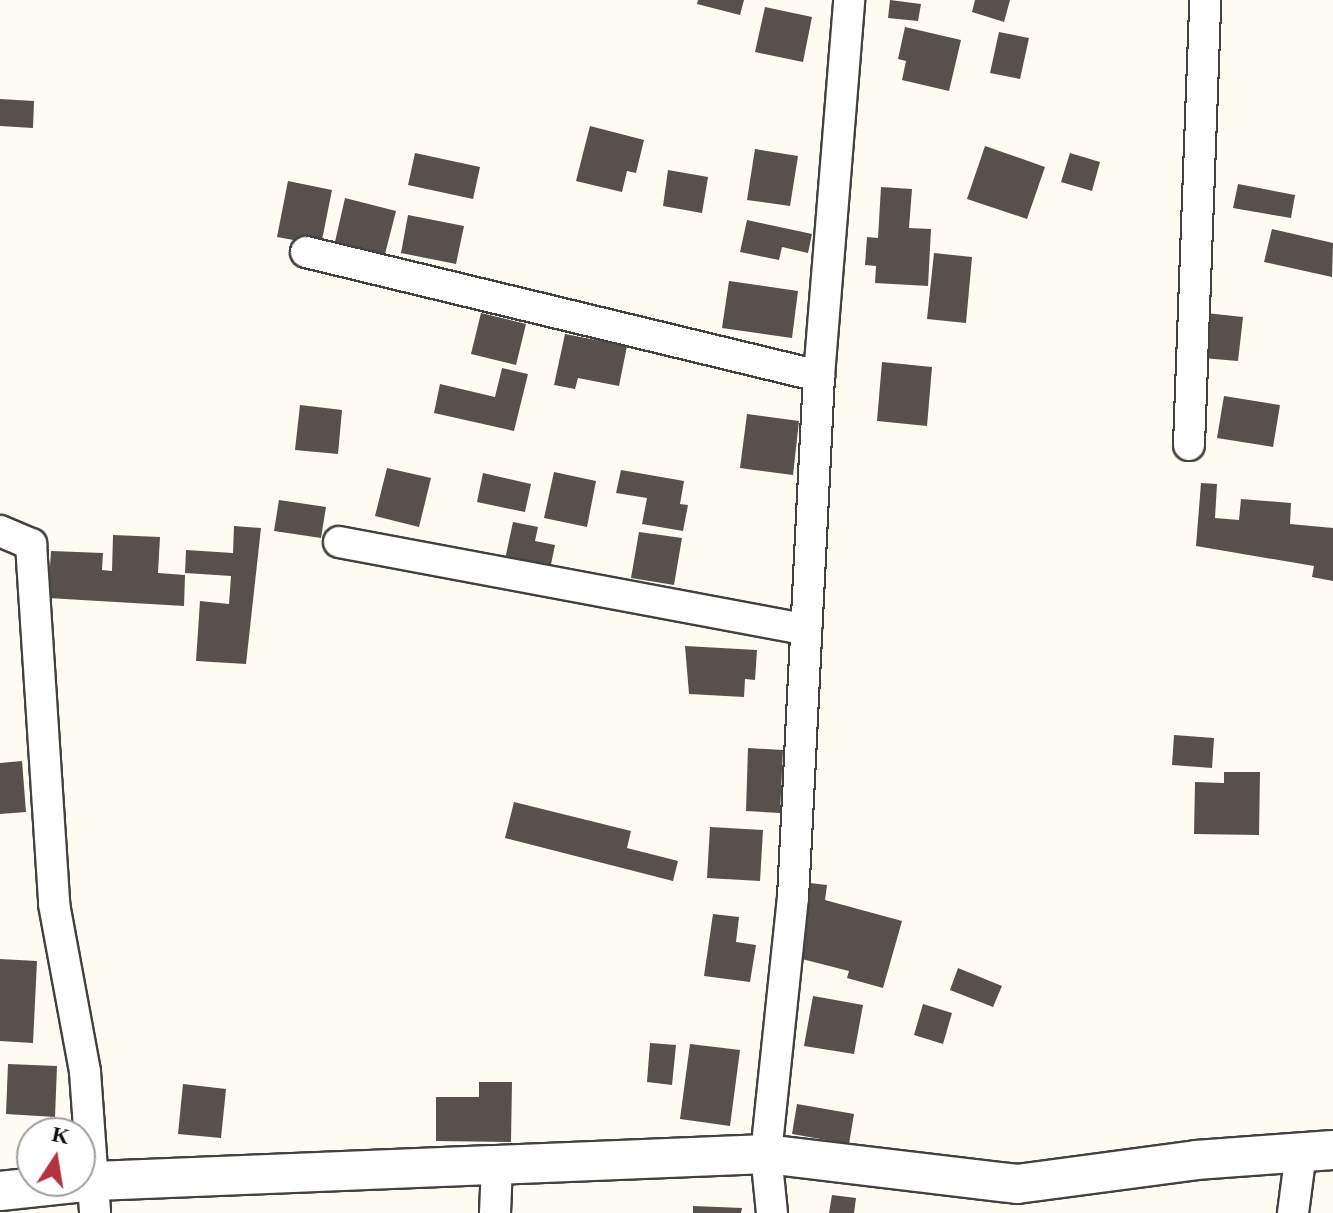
<!DOCTYPE html>
<style>
body{margin:0}
#map{position:relative;width:1333px;height:1213px;overflow:hidden;background:#fefbf3;font-family:"Times New Roman",serif}
div>[style]{position:absolute}
.building>*{inset:0;background:#57504d}
.roads{filter:drop-shadow(2px 0 #424242) drop-shadow(-2px 0 #424242) drop-shadow(0 2px #424242) drop-shadow(0 -2px #424242)}
.minor>*{height:30px;margin:-15px;padding:0 15px;transform-origin:15px;border-radius:15px;background:#fff}
.tertiary>*{height:38px;margin:-19px;padding:0 19px;transform-origin:19px;border-radius:19px;background:#fff}
span{translate:-50% -50%;white-space:nowrap;text-align:center;line-height:1.15;-webkit-text-stroke:8px #fff;paint-order:stroke}
.north{position:absolute;left:16px;top:1117px;width:80px;height:80px;box-sizing:border-box;background:#fff;border:2px solid #9f9f9f;border-radius:50%;rotate:12deg;font-size:22px;font-weight:700;line-height:32px;text-align:center;color:#0f0f0f}
.north::after{content:'';display:block;margin:auto;width:28px;height:36px;background:#b33340;clip-path:polygon(50% 0,100% 100%,50% 72%,0 100%)}
</style>
<div id="map">
<div class="building">
<div style="clip-path:polygon(698px 0,744px 0,740px 15px,697px 4px)"></div>
<div style="clip-path:polygon(890px 0,921px 4px,918px 21px,888px 18px)"></div>
<div style="clip-path:polygon(975px 0,1010px 0,1004px 22px,972px 12px)"></div>
<div style="clip-path:polygon(765px 7px,812px 17px,803px 62px,755px 52px)"></div>
<div style="clip-path:polygon(905px 27px,961px 40px,949px 91px,902px 80px,906px 61px,898px 59px)"></div>
<div style="clip-path:polygon(999px 32px,1029px 38px,1020px 79px,990px 73px)"></div>
<div style="clip-path:polygon(0 99px,34px 101px,33px 128px,0 126px)"></div>
<div style="clip-path:polygon(590px 126px,644px 140px,636px 173px,627px 171px,622px 192px,576px 181px)"></div>
<div style="clip-path:polygon(985px 146px,1045px 167px,1027px 219px,967px 199px)"></div>
<div style="clip-path:polygon(755px 149px,798px 156px,790px 206px,747px 200px)"></div>
<div style="clip-path:polygon(415px 153px,480px 167px,473px 199px,408px 185px)"></div>
<div style="clip-path:polygon(1070px 153px,1100px 162px,1092px 191px,1061px 182px)"></div>
<div style="clip-path:polygon(668px 170px,708px 177px,702px 213px,663px 206px)"></div>
<div style="clip-path:polygon(288px 181px,332px 190px,321px 245px,277px 237px)"></div>
<div style="clip-path:polygon(1238px 184px,1295px 195px,1291px 218px,1233px 208px)"></div>
<div style="clip-path:polygon(881px 187px,912px 189px,909px 228px,931px 229px,928px 286px,875px 283px,876px 266px,865px 265px,867px 237px,878px 238px)"></div>
<div style="clip-path:polygon(345px 198px,396px 211px,385px 254px,335px 242px)"></div>
<div style="clip-path:polygon(408px 215px,464px 226px,456px 264px,401px 253px)"></div>
<div style="clip-path:polygon(747px 220px,812px 234px,808px 253px,782px 247px,779px 260px,740px 252px)"></div>
<div style="clip-path:polygon(1272px 229px,1333px 243px,1332px 277px,1264px 262px)"></div>
<div style="clip-path:polygon(934px 253px,972px 257px,966px 323px,927px 319px)"></div>
<div style="clip-path:polygon(729px 281px,798px 291px,792px 338px,722px 328px)"></div>
<div style="clip-path:polygon(481px 313px,526px 324px,516px 365px,471px 354px)"></div>
<div style="clip-path:polygon(1206px 313px,1243px 317px,1238px 361px,1202px 358px)"></div>
<div style="clip-path:polygon(565px 334px,627px 346px,619px 386px,578px 378px,575px 389px,554px 385px)"></div>
<div style="clip-path:polygon(882px 362px,932px 367px,927px 426px,877px 421px)"></div>
<div style="clip-path:polygon(502px 368px,528px 374px,514px 431px,434px 413px,440px 384px,495px 397px)"></div>
<div style="clip-path:polygon(1224px 396px,1280px 405px,1273px 447px,1217px 438px)"></div>
<div style="clip-path:polygon(300px 405px,342px 410px,338px 454px,295px 450px)"></div>
<div style="clip-path:polygon(747px 414px,799px 421px,793px 475px,740px 468px)"></div>
<div style="clip-path:polygon(387px 468px,431px 478px,419px 527px,375px 516px)"></div>
<div style="clip-path:polygon(621px 470px,684px 481px,680px 504px,688px 505px,683px 531px,642px 524px,647px 498px,616px 493px)"></div>
<div style="clip-path:polygon(554px 472px,596px 481px,587px 527px,544px 518px)"></div>
<div style="clip-path:polygon(483px 473px,531px 484px,525px 512px,477px 502px)"></div>
<div style="clip-path:polygon(1201px 483px,1217px 484px,1215px 518px,1239px 520px,1241px 499px,1291px 503px,1290px 524px,1333px 528px,1333px 581px,1312px 577px,1314px 566px,1196px 546px)"></div>
<div style="clip-path:polygon(279px 500px,326px 507px,321px 538px,274px 531px)"></div>
<div style="clip-path:polygon(513px 522px,538px 527px,535px 541px,555px 545px,549px 574px,504px 564px)"></div>
<div style="clip-path:polygon(234px 526px,261px 528px,246px 664px,196px 661px,200px 601px,229px 604px,231px 576px,185px 573px,186px 550px,233px 553px)"></div>
<div style="clip-path:polygon(639px 532px,682px 538px,674px 585px,631px 578px)"></div>
<div style="clip-path:polygon(113px 535px,160px 537px,158px 573px,185px 575px,184px 606px,48px 598px,51px 551px,103px 553px,102px 570px,112px 571px)"></div>
<div style="clip-path:polygon(685px 646px,757px 650px,755px 680px,745px 679px,744px 697px,689px 694px)"></div>
<div style="clip-path:polygon(1174px 735px,1214px 738px,1212px 768px,1172px 765px)"></div>
<div style="clip-path:polygon(748px 748px,783px 750px,780px 813px,746px 811px)"></div>
<div style="clip-path:polygon(22px 761px,26px 812px,0 814px,0 763px)"></div>
<div style="clip-path:polygon(1224px 772px,1260px 772px,1259px 835px,1194px 834px,1195px 782px,1224px 783px)"></div>
<div style="clip-path:polygon(514px 802px,631px 831px,627px 848px,678px 861px,673px 881px,505px 838px)"></div>
<div style="clip-path:polygon(710px 827px,763px 830px,760px 881px,707px 878px)"></div>
<div style="clip-path:polygon(801px 882px,827px 885px,825px 900px,902px 921px,883px 988px,847px 978px,849px 971px,794px 957px)"></div>
<div style="clip-path:polygon(713px 914px,739px 917px,736px 942px,756px 945px,750px 982px,704px 976px)"></div>
<div style="clip-path:polygon(0 959px,37px 961px,33px 1043px,0 1041px)"></div>
<div style="clip-path:polygon(958px 968px,1002px 986px,993px 1007px,950px 990px)"></div>
<div style="clip-path:polygon(813px 996px,863px 1005px,854px 1054px,804px 1046px)"></div>
<div style="clip-path:polygon(923px 1004px,952px 1013px,943px 1044px,914px 1035px)"></div>
<div style="clip-path:polygon(650px 1043px,676px 1045px,672px 1085px,647px 1082px)"></div>
<div style="clip-path:polygon(690px 1044px,740px 1050px,730px 1126px,680px 1119px)"></div>
<div style="clip-path:polygon(8px 1064px,57px 1066px,55px 1117px,6px 1114px)"></div>
<div style="clip-path:polygon(479px 1082px,512px 1082px,511px 1142px,436px 1141px,436px 1097px,479px 1097px)"></div>
<div style="clip-path:polygon(183px 1084px,226px 1089px,221px 1138px,178px 1134px)"></div>
<div style="clip-path:polygon(797px 1104px,854px 1114px,849px 1144px,792px 1134px)"></div>
<div style="clip-path:polygon(832px 1195px,856px 1198px,854px 1213px,829px 1213px)"></div>
<div style="clip-path:polygon(693px 1206px,742px 1208px,741px 1213px,693px 1213px)"></div>
</div>
<div class="roads">
<div class="minor">
<div style="left:306px;top:252px;width:528px;rotate:13.59deg"></div>
<div style="left:1189px;top:445px;width:445px;rotate:-87.9deg"></div>
<div style="left:0;top:531px;width:34px;rotate:23deg"></div>
<div style="left:31px;top:544px;width:361px;rotate:86.3deg"></div>
<div style="left:54px;top:904px;width:171px;rotate:79.5deg"></div>
<div style="left:85px;top:1072px;width:141px;rotate:85.9deg"></div>
<div style="left:339px;top:542px;width:475px;rotate:10.6deg"></div>
<div style="left:495px;top:1213px;width:48px;rotate:-87.6deg"></div>
<div style="left:772px;top:1213px;width:59px;rotate:-95.8deg"></div>
<div style="left:766px;top:1154px;width:257px;rotate:-84deg"></div>
<div style="left:793px;top:898px;width:523px;rotate:-87.15deg"></div>
<div style="left:819px;top:376px;width:377px;rotate:-85.4deg"></div>
<div style="left:1293px;top:1213px;width:62px;rotate:-82.5deg"></div>
</div>
<div class="tertiary">
<div style="left:0;top:1191px;width:96px;rotate:-6deg"></div>
<div style="left:95px;top:1181px;width:672px;rotate:-2.3deg"></div>
<div style="left:766px;top:1154px;width:253px;rotate:6.8deg"></div>
<div style="left:1017px;top:1184px;width:181px;rotate:-7.6deg"></div>
<div style="left:1196px;top:1160px;width:137px;rotate:-4.2deg"></div>
</div>
</div>
<div class="north">K</div>
</div>
